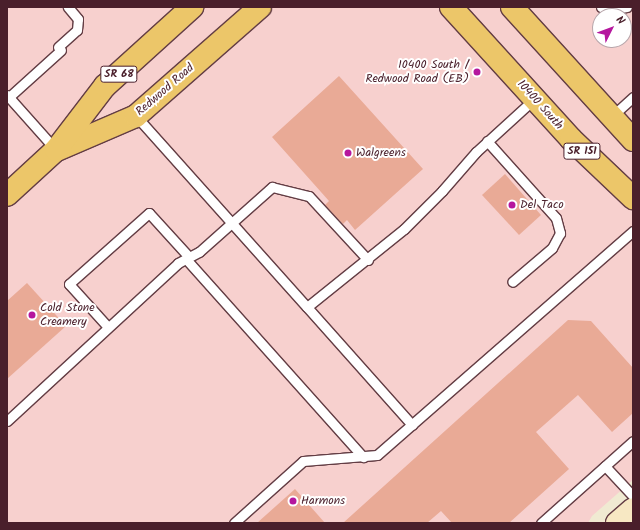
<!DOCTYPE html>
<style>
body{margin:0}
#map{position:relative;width:640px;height:530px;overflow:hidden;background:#f0ead2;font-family:Kalam,sans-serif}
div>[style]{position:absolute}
.built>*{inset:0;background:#f7d0ce}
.building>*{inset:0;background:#e9aa96}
.roads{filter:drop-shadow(1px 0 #633d44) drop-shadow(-1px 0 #633d44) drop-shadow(0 1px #633d44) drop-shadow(0 -1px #633d44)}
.lane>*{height:9px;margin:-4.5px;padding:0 4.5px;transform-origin:4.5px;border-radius:4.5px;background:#fff}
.secondary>*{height:22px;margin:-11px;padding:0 11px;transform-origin:11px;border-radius:11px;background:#f7e8c3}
.primary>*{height:22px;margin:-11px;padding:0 11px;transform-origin:11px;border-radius:11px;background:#ecc669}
.dots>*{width:11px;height:11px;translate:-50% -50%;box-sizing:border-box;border:2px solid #fff;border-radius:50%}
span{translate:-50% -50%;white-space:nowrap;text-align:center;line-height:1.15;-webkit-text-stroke:4px #fff;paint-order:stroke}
.shield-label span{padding:1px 3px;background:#fff;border:1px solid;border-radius:3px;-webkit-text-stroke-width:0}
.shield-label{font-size:11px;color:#4a1f2b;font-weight:700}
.poi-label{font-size:12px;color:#4a1f2b}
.right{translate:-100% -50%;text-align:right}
.left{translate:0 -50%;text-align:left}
.street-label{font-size:12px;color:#4a1f2b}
.frame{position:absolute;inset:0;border:8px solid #4a1f2b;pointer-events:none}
.north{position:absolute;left:592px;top:8px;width:40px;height:40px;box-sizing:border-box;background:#fff;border:1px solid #b7a5aa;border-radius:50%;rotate:48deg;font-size:11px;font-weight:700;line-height:16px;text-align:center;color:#4a1f2b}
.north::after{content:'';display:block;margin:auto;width:14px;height:18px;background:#b5179e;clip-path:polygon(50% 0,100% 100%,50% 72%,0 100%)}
</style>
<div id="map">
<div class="built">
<div style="clip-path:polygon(evenodd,7px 7px,633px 7px,633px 480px,592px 516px,588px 523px,7px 523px,7px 7px,600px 16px,624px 16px,624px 40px,600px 40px,600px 16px)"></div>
</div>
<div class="building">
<div style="clip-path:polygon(339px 76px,423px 169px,355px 230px,347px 220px,343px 224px,325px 205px,329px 201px,272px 137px)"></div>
<div style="clip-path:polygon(505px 174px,541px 215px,519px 235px,482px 195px)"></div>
<div style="clip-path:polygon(27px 283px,66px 326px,7px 379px,7px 301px)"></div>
<div style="clip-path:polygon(568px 320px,591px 321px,633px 368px,633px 413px,612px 432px,578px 395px,536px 432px,569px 469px,509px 523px,452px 523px,441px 511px,427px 523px,343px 523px)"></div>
<div style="clip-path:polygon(295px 489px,325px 523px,257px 523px)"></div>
</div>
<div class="roads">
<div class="lane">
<div style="left:601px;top:7px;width:8px;rotate:23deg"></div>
<div style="left:608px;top:10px;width:19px;rotate:-9deg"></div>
<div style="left:58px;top:47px;width:25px;rotate:-42deg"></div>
<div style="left:77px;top:30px;width:11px;rotate:-85deg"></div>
<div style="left:78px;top:19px;width:16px;rotate:-130deg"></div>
<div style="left:7px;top:95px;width:74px;rotate:48.3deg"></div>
<div style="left:9px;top:97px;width:70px;rotate:-42.1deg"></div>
<div style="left:136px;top:116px;width:256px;rotate:48.2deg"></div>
<div style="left:307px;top:307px;width:124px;rotate:-38.8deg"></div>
<div style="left:404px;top:229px;width:54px;rotate:-45deg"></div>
<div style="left:442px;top:191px;width:52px;rotate:-48.9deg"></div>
<div style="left:476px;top:152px;width:79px;rotate:-42.4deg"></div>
<div style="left:611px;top:117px;width:30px;rotate:-42deg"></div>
<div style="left:487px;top:141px;width:103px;rotate:48.1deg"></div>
<div style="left:556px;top:218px;width:16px;rotate:75deg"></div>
<div style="left:560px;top:233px;width:17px;rotate:118deg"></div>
<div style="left:552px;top:248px;width:52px;rotate:139.6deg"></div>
<div style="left:186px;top:259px;width:266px;rotate:48.2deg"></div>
<div style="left:307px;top:307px;width:158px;rotate:48.3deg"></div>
<div style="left:108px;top:327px;width:58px;rotate:-132.2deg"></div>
<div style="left:69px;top:284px;width:107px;rotate:-41.6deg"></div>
<div style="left:149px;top:213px;width:59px;rotate:47.7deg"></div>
<div style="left:7px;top:421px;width:233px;rotate:-42.7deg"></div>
<div style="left:178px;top:263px;width:24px;rotate:-28deg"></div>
<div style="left:199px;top:252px;width:98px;rotate:-41.7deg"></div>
<div style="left:272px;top:187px;width:38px;rotate:14deg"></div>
<div style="left:309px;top:196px;width:87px;rotate:47.3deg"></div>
<div style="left:605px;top:466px;width:41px;rotate:47deg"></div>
<div style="left:234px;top:523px;width:93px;rotate:-41.9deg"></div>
<div style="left:303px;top:461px;width:74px;rotate:-4.6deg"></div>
<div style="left:377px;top:455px;width:340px;rotate:-41.2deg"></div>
<div style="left:541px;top:523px;width:123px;rotate:-41.7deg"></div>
</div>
<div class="secondary">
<div style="left:617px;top:523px;width:21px;rotate:-41deg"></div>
</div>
<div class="primary">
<div style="left:451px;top:7px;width:178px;rotate:47.7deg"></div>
<div style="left:571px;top:139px;width:86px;rotate:43.6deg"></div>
<div style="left:512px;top:7px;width:180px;rotate:47.7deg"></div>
<div style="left:57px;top:150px;width:86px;rotate:-23.3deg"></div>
<div style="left:136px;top:116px;width:165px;rotate:-41.3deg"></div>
<div style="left:7px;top:195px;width:67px;rotate:-42.6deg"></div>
<div style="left:56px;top:150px;width:81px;rotate:-52.6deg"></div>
<div style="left:105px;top:86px;width:118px;rotate:-42.2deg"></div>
</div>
</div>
<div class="dots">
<div style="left:477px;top:72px;background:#b5179e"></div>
<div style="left:348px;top:153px;background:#b5179e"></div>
<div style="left:512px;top:205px;background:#b5179e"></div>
<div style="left:32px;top:315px;background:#b5179e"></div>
<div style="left:293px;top:501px;background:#b5179e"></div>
</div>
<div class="shield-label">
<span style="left:119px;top:74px">SR 68</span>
<span style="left:582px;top:151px">SR 151</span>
</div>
<div class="poi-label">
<span class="right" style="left:469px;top:72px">10400 South /<br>Redwood Road (EB)</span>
<span class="left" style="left:356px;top:153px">Walgreens</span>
<span class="left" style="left:520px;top:205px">Del Taco</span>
<span class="left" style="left:40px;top:315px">Cold Stone<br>Creamery</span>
<span class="left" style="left:301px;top:501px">Harmons</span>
</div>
<div class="street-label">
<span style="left:165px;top:90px;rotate:-41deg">Redwood Road</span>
<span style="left:540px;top:105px;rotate:48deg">10400 South</span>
</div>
<div class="frame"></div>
<div class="north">N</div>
</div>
